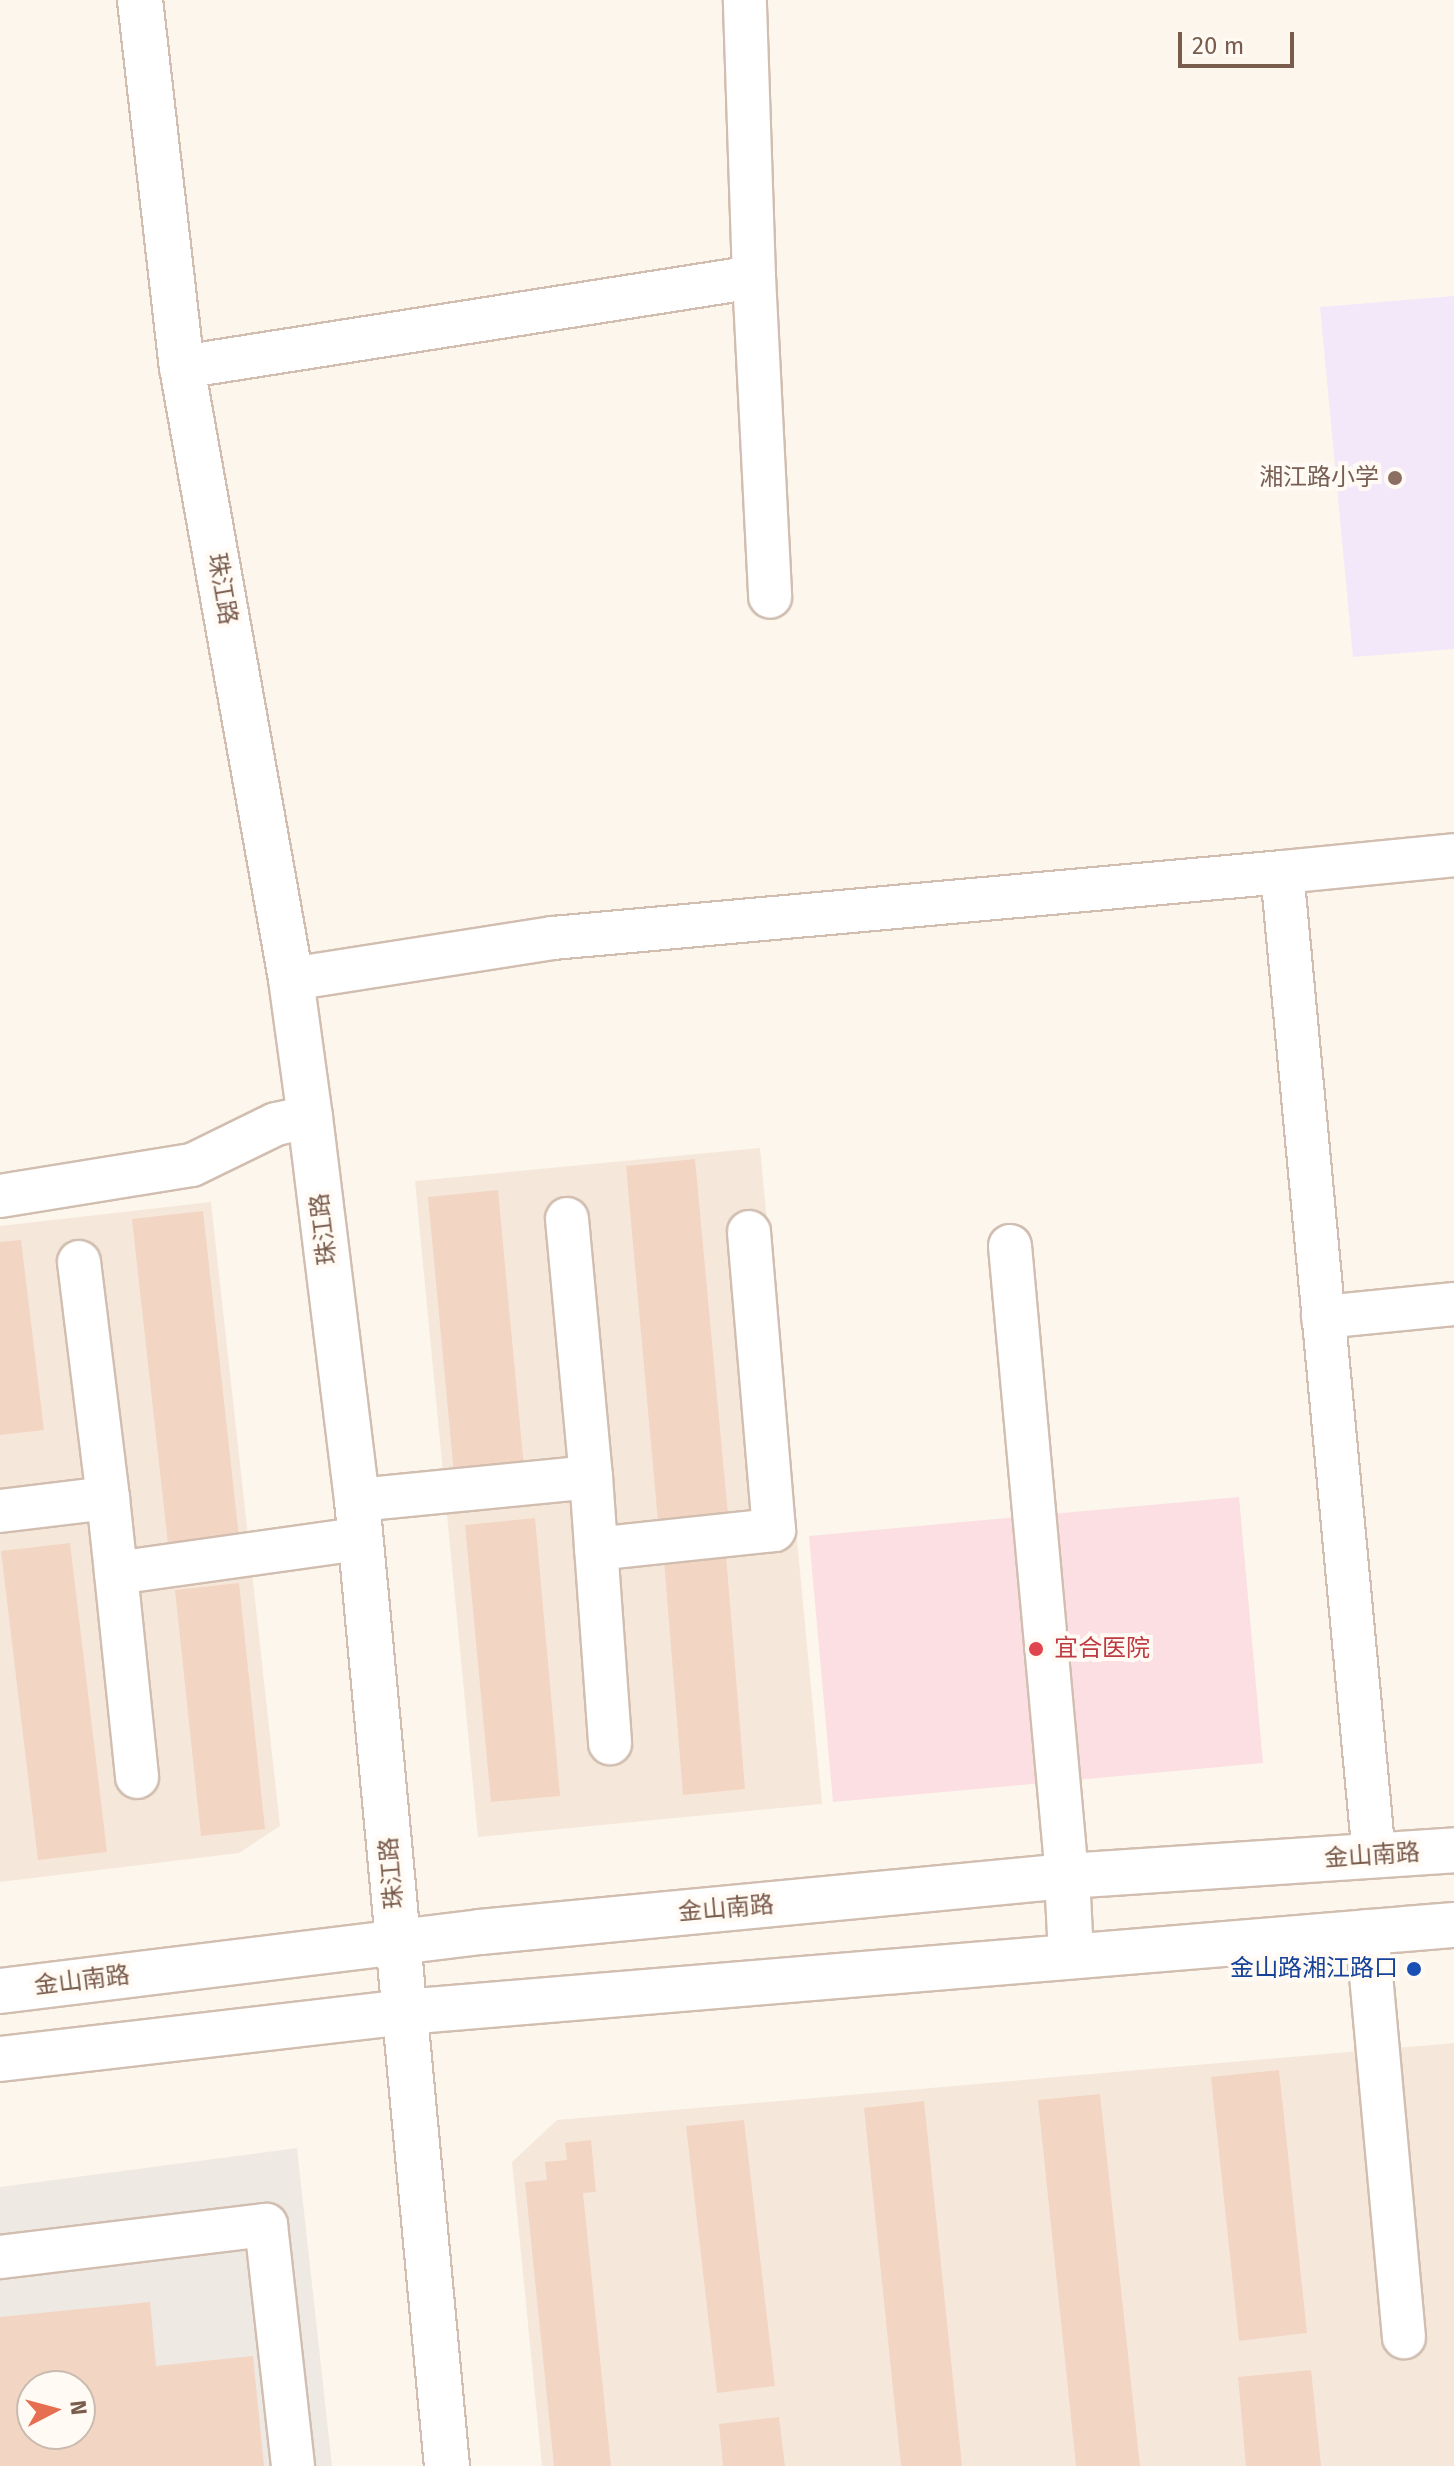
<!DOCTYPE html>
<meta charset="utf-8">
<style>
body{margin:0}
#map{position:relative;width:1454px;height:2466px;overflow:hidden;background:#fdf6ec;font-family:"Fira Sans","Noto Sans SC",sans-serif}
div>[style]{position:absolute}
.residential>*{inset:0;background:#f5e8da}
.industrial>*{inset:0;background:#efe9e4}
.education>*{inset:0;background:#f3e8fa}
.medical>*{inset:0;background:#fbdfe3}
.building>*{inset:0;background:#f3d5c3}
.roads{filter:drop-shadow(2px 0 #d1beb0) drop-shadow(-2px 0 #d1beb0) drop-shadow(0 2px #d1beb0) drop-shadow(0 -2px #d1beb0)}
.minor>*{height:42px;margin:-21px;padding:0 21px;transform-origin:21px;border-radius:21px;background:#fff}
.tertiary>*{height:44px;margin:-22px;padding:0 22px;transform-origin:22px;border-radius:22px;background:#fff}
.secondary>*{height:44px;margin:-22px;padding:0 22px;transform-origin:22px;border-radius:22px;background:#fff}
.dots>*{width:22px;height:22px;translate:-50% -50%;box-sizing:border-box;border:4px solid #fffaf3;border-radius:50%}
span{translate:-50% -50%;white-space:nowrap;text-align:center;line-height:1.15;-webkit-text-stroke:8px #fffaf3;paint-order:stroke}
.education-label{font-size:24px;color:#785e54}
.right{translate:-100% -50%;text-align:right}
.street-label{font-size:24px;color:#7a5c4d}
.health-label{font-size:24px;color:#be3a42}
.left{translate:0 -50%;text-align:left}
.transit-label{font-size:24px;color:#164399}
.north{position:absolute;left:16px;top:2370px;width:80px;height:80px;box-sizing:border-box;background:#fffaf3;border:2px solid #cabbb1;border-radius:50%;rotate:84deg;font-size:22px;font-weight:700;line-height:32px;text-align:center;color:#7a5c4d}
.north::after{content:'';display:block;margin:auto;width:28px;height:36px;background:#e76f51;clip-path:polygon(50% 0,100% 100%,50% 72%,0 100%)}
.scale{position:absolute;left:1178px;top:32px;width:116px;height:36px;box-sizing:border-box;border:4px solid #7a5c4d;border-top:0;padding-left:10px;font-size:24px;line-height:28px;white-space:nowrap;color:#7a5c4d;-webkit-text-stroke:6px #fffaf3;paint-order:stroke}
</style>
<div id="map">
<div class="residential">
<div style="clip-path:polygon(760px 1148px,822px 1804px,478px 1837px,415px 1181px)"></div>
<div style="clip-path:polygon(211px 1202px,280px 1826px,239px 1853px,0 1882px,0 1226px)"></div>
<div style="clip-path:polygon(1454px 2043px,1454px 2466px,542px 2466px,512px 2162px,557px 2120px)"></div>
</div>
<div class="industrial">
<div style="clip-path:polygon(evenodd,297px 2148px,332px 2466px,0 2466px,0 2187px,297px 2148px,32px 2386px,80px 2386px,80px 2434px,32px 2434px,32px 2386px)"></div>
</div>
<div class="education">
<div style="clip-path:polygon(1454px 296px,1454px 649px,1353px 657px,1320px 307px)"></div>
</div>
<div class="medical">
<div style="clip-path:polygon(1239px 1497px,1263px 1763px,833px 1802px,809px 1536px)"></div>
</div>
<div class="building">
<div style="clip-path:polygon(695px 1159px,728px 1515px,658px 1522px,626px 1166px)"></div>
<div style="clip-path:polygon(498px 1190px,524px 1468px,454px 1474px,428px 1197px)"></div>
<div style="clip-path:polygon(203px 1211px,239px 1537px,168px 1544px,132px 1219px)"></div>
<div style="clip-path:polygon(21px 1240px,44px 1430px,0 1435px,0 1242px)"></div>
<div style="clip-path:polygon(535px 1518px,560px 1796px,491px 1802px,465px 1525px)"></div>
<div style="clip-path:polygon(70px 1543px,107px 1852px,38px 1860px,1px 1551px)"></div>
<div style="clip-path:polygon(726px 1555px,745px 1789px,683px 1795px,664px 1560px)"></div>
<div style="clip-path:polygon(239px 1583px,265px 1829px,201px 1836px,175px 1590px)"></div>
<div style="clip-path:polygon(1279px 2070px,1307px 2333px,1239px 2341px,1211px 2077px)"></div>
<div style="clip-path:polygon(1100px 2094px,1140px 2466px,1076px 2466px,1038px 2100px)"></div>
<div style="clip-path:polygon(924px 2101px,962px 2466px,901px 2466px,864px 2108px)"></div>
<div style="clip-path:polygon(744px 2120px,775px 2386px,717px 2393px,686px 2126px)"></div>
<div style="clip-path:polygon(591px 2140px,596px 2192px,583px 2193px,611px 2466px,554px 2466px,525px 2182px,547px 2180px,545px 2162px,567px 2160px,565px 2143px)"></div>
<div style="clip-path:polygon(evenodd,150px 2302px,156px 2366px,253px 2356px,264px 2466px,0 2466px,0 2317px,150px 2302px,32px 2386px,80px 2386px,80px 2434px,32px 2434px,32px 2386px)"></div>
<div style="clip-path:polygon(1311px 2370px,1321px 2466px,1246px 2466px,1238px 2377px)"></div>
<div style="clip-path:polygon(779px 2417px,785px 2466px,723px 2466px,719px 2424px)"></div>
</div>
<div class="roads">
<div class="minor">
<div style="left:754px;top:277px;width:320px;rotate:87.1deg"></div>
<div style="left:182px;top:367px;width:579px;rotate:-8.94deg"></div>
<div style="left:754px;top:277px;width:277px;rotate:-91.9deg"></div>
<div style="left:291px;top:979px;width:265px;rotate:-8.9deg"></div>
<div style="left:553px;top:938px;width:732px;rotate:-5.17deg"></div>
<div style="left:0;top:1196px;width:194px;rotate:-9.2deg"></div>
<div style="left:192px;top:1165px;width:93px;rotate:-26deg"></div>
<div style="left:276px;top:1124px;width:35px;rotate:-12deg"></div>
<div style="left:567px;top:1219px;width:259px;rotate:84.7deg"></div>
<div style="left:1010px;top:1246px;width:633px;rotate:84.83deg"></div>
<div style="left:79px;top:1262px;width:238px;rotate:83deg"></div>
<div style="left:1323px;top:1317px;width:132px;rotate:-5.7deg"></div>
<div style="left:357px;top:1500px;width:235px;rotate:-5.6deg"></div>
<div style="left:591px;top:1477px;width:267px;rotate:85.9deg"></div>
<div style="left:0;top:1511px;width:109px;rotate:-6.9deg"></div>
<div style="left:108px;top:1498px;width:75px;rotate:83.9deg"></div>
<div style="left:116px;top:1573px;width:245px;rotate:-8deg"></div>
<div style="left:596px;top:1549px;width:179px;rotate:-6.1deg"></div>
<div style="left:774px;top:1530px;width:299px;rotate:-94.8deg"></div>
<div style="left:116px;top:1573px;width:205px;rotate:84.1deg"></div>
<div style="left:1374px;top:1856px;width:988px;rotate:-95.34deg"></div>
<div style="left:1282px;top:872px;width:173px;rotate:-5.6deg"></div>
<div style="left:1367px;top:1931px;width:408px;rotate:84.8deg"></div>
<div style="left:0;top:2257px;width:268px;rotate:-6.9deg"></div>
<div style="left:266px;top:2225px;width:243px;rotate:83.6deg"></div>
</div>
<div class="tertiary">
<div style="left:140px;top:0;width:369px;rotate:83.5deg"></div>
<div style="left:182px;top:367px;width:622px;rotate:79.9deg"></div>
<div style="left:291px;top:979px;width:139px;rotate:82.2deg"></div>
<div style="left:310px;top:1117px;width:386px;rotate:83deg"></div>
<div style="left:357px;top:1500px;width:970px;rotate:84.68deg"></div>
</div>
<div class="secondary">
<div style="left:1067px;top:1876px;width:80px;rotate:87.1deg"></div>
<div style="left:0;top:1991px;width:484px;rotate:-7deg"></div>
<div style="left:480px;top:1932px;width:590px;rotate:-5.45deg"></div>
<div style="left:1067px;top:1876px;width:388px;rotate:-3.8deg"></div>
<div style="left:0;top:2059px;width:407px;rotate:-6.6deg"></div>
<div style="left:404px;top:2012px;width:1054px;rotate:-4.74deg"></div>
</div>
</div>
<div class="dots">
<div style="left:1395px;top:478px;background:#8d6e63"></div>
<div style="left:1036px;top:1649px;background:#e0444e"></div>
<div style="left:1414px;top:1969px;background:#1a4fb4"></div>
</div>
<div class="education-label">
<span class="right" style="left:1379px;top:478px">湘江路小学</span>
</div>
<div class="street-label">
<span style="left:222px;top:589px;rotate:80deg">珠江路</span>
<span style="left:324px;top:1229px;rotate:-97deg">珠江路</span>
<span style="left:1372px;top:1856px;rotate:-4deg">金山南路</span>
<span style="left:392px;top:1873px;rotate:-95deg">珠江路</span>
<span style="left:726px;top:1909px;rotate:-5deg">金山南路</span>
<span style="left:82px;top:1981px;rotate:-7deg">金山南路</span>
</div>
<div class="health-label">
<span class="left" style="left:1054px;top:1649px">宜合医院</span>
</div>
<div class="transit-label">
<span class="right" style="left:1398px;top:1969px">金山路湘江路口</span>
</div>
<div class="north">N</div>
<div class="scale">20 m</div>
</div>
